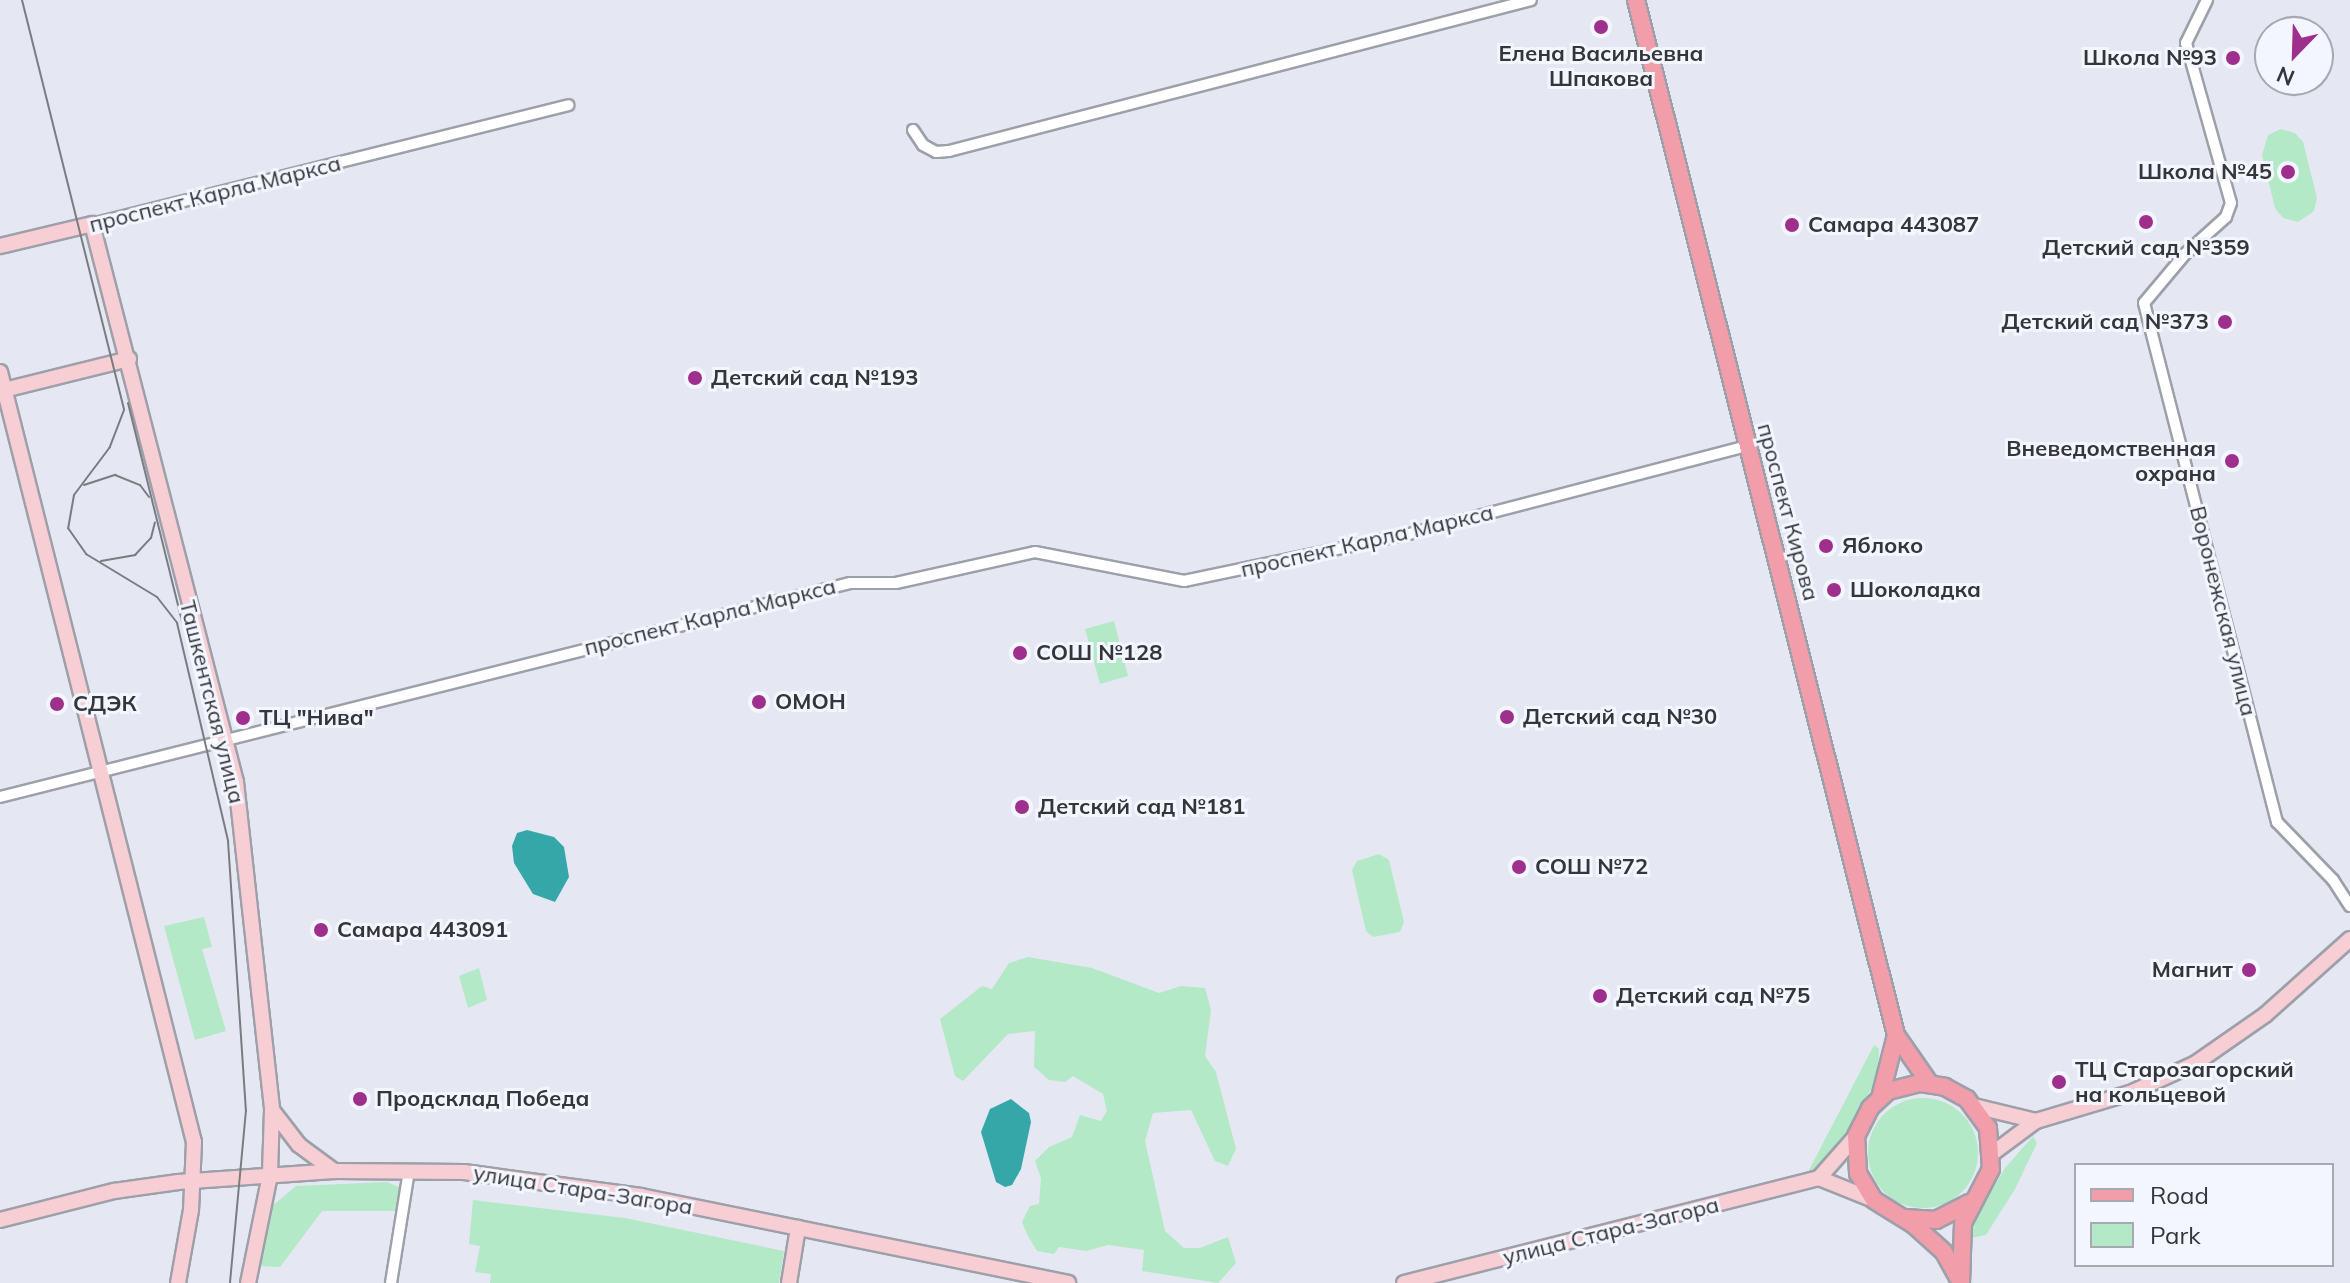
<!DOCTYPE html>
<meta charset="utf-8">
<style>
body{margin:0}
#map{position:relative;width:2350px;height:1283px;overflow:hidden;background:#e5e8f2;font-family:Mulish,sans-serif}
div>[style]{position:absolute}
.green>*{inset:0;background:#b3e9c7}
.round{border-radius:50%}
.water>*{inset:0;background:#36a7a8}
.roads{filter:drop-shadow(2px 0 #9da0a9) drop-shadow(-2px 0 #9da0a9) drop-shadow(0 2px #9da0a9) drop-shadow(0 -2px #9da0a9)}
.minor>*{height:10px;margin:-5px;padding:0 5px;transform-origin:5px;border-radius:5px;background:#fff}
.secondary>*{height:14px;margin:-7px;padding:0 7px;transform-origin:7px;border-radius:7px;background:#f8ced5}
.primary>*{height:16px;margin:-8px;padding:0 8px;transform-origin:8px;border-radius:8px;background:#f19daa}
.tram>*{height:2px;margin:-1px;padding:0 1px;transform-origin:1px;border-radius:1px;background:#7a7c82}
.dots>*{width:22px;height:22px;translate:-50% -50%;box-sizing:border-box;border:4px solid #f3f6ff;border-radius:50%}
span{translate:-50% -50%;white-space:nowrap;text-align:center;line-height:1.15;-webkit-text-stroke:6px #f3f6ff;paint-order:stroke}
.poi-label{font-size:22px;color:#35363a;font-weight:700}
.right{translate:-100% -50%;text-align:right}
.left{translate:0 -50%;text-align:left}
.street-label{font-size:22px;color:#35363a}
.legend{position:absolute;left:2074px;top:1163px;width:260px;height:104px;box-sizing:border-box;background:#f3f6ff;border:2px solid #a7a9b0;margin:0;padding:10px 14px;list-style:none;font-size:24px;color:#35363a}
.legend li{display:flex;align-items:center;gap:16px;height:40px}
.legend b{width:40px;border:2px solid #a7a9b0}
.north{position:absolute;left:2254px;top:16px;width:80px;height:80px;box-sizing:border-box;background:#f3f6ff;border:2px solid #a7a9b0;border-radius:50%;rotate:203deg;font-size:22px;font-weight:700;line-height:32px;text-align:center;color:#35363a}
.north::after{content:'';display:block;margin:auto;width:28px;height:36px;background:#9e2f8d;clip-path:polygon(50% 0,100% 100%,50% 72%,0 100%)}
</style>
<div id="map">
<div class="green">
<div style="clip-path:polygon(2281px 129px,2295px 133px,2303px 142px,2317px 198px,2314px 211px,2298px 222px,2283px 218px,2275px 208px,2262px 155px,2268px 135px)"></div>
<div style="clip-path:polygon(1114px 621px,1128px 676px,1100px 684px,1085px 629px)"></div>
<div style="clip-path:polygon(1379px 854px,1389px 860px,1404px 922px,1400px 932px,1373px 937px,1366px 931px,1352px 870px,1357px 861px)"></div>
<div style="clip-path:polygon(204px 917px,212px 947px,202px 949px,226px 1031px,195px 1040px,164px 926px)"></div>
<div style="clip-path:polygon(1028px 957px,1092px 968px,1159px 993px,1181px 986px,1205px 988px,1211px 1010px,1205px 1056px,1216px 1072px,1236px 1149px,1228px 1166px,1215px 1161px,1191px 1110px,1153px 1113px,1145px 1141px,1165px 1231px,1184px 1248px,1200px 1248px,1228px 1237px,1236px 1263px,1218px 1283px,1142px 1271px,1144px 1250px,1108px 1245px,1086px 1251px,1059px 1247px,1054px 1254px,1037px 1251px,1028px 1236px,1022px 1222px,1030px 1206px,1039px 1204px,1041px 1178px,1035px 1161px,1049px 1147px,1072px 1137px,1080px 1115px,1101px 1121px,1107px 1111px,1103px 1094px,1073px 1076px,1065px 1082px,1049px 1080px,1034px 1067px,1035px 1031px,1008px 1034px,963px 1081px,955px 1076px,940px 1019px,982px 986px,992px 989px,1009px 963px)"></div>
<div style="clip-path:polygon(479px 968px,487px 1000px,468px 1008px,459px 976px)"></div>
<div style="clip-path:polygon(1874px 1045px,1879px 1049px,1878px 1068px,1873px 1086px,1836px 1151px,1823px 1167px,1807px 1174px)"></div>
<div class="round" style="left:1868px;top:1098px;width:110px;height:110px"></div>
<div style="clip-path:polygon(2033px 1136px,2037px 1143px,2015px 1189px,1986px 1235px,1971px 1238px,1974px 1222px,2005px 1168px)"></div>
<div style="clip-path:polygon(387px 1182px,399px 1187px,399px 1211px,322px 1211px,280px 1267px,258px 1266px,271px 1207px,296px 1186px)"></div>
<div style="clip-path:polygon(473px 1200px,625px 1218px,784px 1251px,779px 1283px,490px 1283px,491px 1274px,475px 1272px,480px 1246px,469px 1244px)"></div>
</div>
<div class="water">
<div style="clip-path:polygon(527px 830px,554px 837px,564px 847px,569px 877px,555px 902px,533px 894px,514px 863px,512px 846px,517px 833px)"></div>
<div style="clip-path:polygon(1011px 1099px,1029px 1113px,1031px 1122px,1021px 1169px,1012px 1185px,1005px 1187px,996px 1182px,981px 1132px,990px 1109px)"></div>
</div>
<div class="roads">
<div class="minor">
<div style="left:2207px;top:0;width:48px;rotate:116deg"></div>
<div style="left:2186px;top:43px;width:166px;rotate:74.3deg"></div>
<div style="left:2231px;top:203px;width:15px;rotate:110deg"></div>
<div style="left:2226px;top:217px;width:54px;rotate:138deg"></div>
<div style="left:2186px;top:253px;width:65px;rotate:130deg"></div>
<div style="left:2144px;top:303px;width:536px;rotate:75.63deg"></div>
<div style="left:2277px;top:822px;width:81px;rotate:46deg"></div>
<div style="left:2333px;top:880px;width:31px;rotate:57deg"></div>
<div style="left:913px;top:130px;width:18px;rotate:56deg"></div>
<div style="left:923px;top:145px;width:15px;rotate:28deg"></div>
<div style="left:936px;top:152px;width:13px;rotate:-4deg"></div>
<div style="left:949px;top:151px;width:601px;rotate:-14.54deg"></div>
<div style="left:92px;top:224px;width:491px;rotate:-14deg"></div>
<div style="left:0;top:797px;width:877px;rotate:-14.13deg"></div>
<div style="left:850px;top:583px;width:46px"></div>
<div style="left:896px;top:583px;width:142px;rotate:-12.6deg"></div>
<div style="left:1035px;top:552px;width:152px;rotate:11deg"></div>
<div style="left:1184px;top:581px;width:230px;rotate:-11.8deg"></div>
<div style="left:1409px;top:534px;width:349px;rotate:-14.6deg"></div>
<div style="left:391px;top:1283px;width:114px;rotate:-80.9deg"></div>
</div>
<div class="secondary">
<div style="left:0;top:246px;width:95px;rotate:-13.4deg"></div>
<div style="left:92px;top:224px;width:576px;rotate:75.53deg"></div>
<div style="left:236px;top:782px;width:330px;rotate:83.7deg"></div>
<div style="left:272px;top:1110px;width:65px;rotate:91.8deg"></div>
<div style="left:270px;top:1175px;width:110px;rotate:101.5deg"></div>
<div style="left:0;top:372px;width:794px;rotate:75.86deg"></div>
<div style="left:194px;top:1142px;width:68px;rotate:92.5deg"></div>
<div style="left:191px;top:1210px;width:74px;rotate:100.1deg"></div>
<div style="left:0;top:391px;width:133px;rotate:-13.9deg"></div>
<div style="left:1974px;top:1106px;width:64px;rotate:13.6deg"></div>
<div style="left:272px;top:1110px;width:44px;rotate:52.4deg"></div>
<div style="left:299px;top:1145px;width:44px;rotate:36.6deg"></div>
<div style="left:1993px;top:1153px;width:54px;rotate:-36.7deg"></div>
<div style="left:2036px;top:1121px;width:98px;rotate:-16.6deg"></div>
<div style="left:2130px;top:1093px;width:72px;rotate:-24.4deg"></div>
<div style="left:2196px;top:1063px;width:84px;rotate:-34.8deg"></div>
<div style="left:2265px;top:1015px;width:114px;rotate:-41.8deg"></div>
<div style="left:1819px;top:1178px;width:59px;rotate:21.8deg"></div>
<div style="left:0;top:1220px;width:118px;rotate:-14.3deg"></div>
<div style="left:114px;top:1191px;width:65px;rotate:-8deg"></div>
<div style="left:178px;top:1182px;width:156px;rotate:-4deg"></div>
<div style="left:334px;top:1171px;width:130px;rotate:0.4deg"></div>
<div style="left:464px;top:1172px;width:179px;rotate:7.7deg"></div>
<div style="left:641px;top:1196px;width:436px;rotate:11.5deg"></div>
<div style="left:789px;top:1283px;width:56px;rotate:-80.7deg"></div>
<div style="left:1404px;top:1283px;width:428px;rotate:-14.2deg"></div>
<div style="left:1819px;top:1178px;width:56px;rotate:-48.6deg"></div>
</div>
<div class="primary">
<div style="left:1636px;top:0;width:1067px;rotate:75.9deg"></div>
<div style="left:1896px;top:1035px;width:60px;rotate:55.2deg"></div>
<div style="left:1880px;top:1098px;width:65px;rotate:-75.7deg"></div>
<div style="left:1906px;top:1218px;width:30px;rotate:4deg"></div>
<div style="left:1936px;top:1220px;width:38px;rotate:-27deg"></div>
<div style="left:1961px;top:1283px;width:35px;rotate:-119deg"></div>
<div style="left:1944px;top:1252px;width:40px;rotate:-138deg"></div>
<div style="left:1914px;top:1225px;width:47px;rotate:-148deg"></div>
<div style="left:1874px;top:1200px;width:31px;rotate:-121deg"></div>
<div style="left:1858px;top:1173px;width:37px;rotate:-93deg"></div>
<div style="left:1856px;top:1136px;width:31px;rotate:-63deg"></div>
<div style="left:1870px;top:1108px;width:25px;rotate:-43deg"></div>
<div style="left:1888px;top:1091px;width:34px;rotate:-14deg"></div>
<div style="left:1921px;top:1083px;width:24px;rotate:9deg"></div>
<div style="left:1945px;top:1087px;width:25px;rotate:29deg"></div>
<div style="left:1967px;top:1099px;width:36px;rotate:54deg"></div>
<div style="left:1988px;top:1128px;width:41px;rotate:85.8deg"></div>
<div style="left:1991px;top:1169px;width:61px;rotate:117.4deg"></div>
<div style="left:1963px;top:1223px;width:60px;rotate:91.9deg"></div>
</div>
</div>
<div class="tram">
<div style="left:22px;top:0;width:422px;rotate:76deg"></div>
<div style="left:124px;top:410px;width:40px;rotate:111deg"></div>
<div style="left:110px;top:447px;width:60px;rotate:126.9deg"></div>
<div style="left:74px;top:495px;width:34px;rotate:100deg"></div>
<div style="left:68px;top:528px;width:32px;rotate:55deg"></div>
<div style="left:86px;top:554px;width:83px;rotate:31.2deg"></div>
<div style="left:157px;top:597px;width:33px;rotate:52deg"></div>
<div style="left:177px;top:623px;width:224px;rotate:76.8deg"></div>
<div style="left:228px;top:841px;width:270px;rotate:86.2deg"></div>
<div style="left:246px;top:1110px;width:174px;rotate:95.3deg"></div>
<div style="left:128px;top:403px;width:225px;rotate:76.1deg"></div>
<div style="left:84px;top:485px;width:33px;rotate:-18deg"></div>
<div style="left:115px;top:475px;width:27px;rotate:22deg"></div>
<div style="left:140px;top:485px;width:15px;rotate:53deg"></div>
<div style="left:101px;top:561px;width:35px;rotate:-10deg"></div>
<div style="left:135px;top:555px;width:23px;rotate:-47deg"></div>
<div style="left:151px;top:538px;width:16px;rotate:-76deg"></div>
</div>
<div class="dots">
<div style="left:1601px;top:27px;background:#9e2f8d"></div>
<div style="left:2233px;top:58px;background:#9e2f8d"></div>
<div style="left:2288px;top:172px;background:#9e2f8d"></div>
<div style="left:2146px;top:222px;background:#9e2f8d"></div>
<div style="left:1792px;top:225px;background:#9e2f8d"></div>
<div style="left:2225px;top:322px;background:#9e2f8d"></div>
<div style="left:695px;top:378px;background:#9e2f8d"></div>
<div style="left:2232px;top:461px;background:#9e2f8d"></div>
<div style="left:1826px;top:546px;background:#9e2f8d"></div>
<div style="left:1834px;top:590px;background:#9e2f8d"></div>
<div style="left:1020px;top:653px;background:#9e2f8d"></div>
<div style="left:759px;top:702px;background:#9e2f8d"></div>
<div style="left:57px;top:704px;background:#9e2f8d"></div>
<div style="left:1507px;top:717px;background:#9e2f8d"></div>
<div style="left:243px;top:718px;background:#9e2f8d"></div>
<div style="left:1022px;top:807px;background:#9e2f8d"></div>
<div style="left:1519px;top:867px;background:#9e2f8d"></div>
<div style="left:321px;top:930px;background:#9e2f8d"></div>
<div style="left:2249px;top:970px;background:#9e2f8d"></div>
<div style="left:1600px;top:996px;background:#9e2f8d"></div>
<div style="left:2059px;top:1082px;background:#9e2f8d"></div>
<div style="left:360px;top:1099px;background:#9e2f8d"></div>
</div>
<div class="poi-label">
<span style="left:1601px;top:66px">Елена Васильевна<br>Шпакова</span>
<span class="right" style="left:2217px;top:58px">Школа №93</span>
<span class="right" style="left:2272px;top:172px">Школа №45</span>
<span class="left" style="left:1808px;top:225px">Самара 443087</span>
<span style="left:2146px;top:248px">Детский сад №359</span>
<span class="right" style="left:2209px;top:322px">Детский сад №373</span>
<span class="left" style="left:711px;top:378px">Детский сад №193</span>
<span class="right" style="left:2216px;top:461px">Вневедомственная<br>охрана</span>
<span class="left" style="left:1842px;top:546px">Яблоко</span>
<span class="left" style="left:1850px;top:590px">Шоколадка</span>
<span class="left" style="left:1036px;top:653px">СОШ №128</span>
<span class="left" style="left:775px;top:702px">ОМОН</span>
<span class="left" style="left:73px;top:704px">СДЭК</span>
<span class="left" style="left:1523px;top:717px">Детский сад №30</span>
<span class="left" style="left:259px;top:718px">ТЦ "Нива"</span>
<span class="left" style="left:1038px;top:807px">Детский сад №181</span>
<span class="left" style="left:1535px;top:867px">СОШ №72</span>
<span class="left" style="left:337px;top:930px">Самара 443091</span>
<span class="right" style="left:2233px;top:970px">Магнит</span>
<span class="left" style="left:1616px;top:996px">Детский сад №75</span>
<span class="left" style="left:2075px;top:1082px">ТЦ Старозагорский<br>на кольцевой</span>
<span class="left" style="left:376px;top:1099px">Продсклад Победа</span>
</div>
<div class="street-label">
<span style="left:215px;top:194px;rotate:-14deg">проспект Карла Маркса</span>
<span style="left:1788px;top:512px;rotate:75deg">проспект Кирова</span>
<span style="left:1367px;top:541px;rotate:-13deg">проспект Карла Маркса</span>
<span style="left:2223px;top:611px;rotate:76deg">Воронежская улица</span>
<span style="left:710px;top:617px;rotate:-14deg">проспект Карла Маркса</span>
<span style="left:212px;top:702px;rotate:76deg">Ташкентская улица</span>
<span style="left:583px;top:1190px;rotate:9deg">улица Стара-Загора</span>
<span style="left:1611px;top:1231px;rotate:-14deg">улица Стара-Загора</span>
</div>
<ul class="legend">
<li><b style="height:10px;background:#f19daa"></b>Road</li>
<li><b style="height:22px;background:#b3e9c7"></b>Park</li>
</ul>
<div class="north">N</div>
</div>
